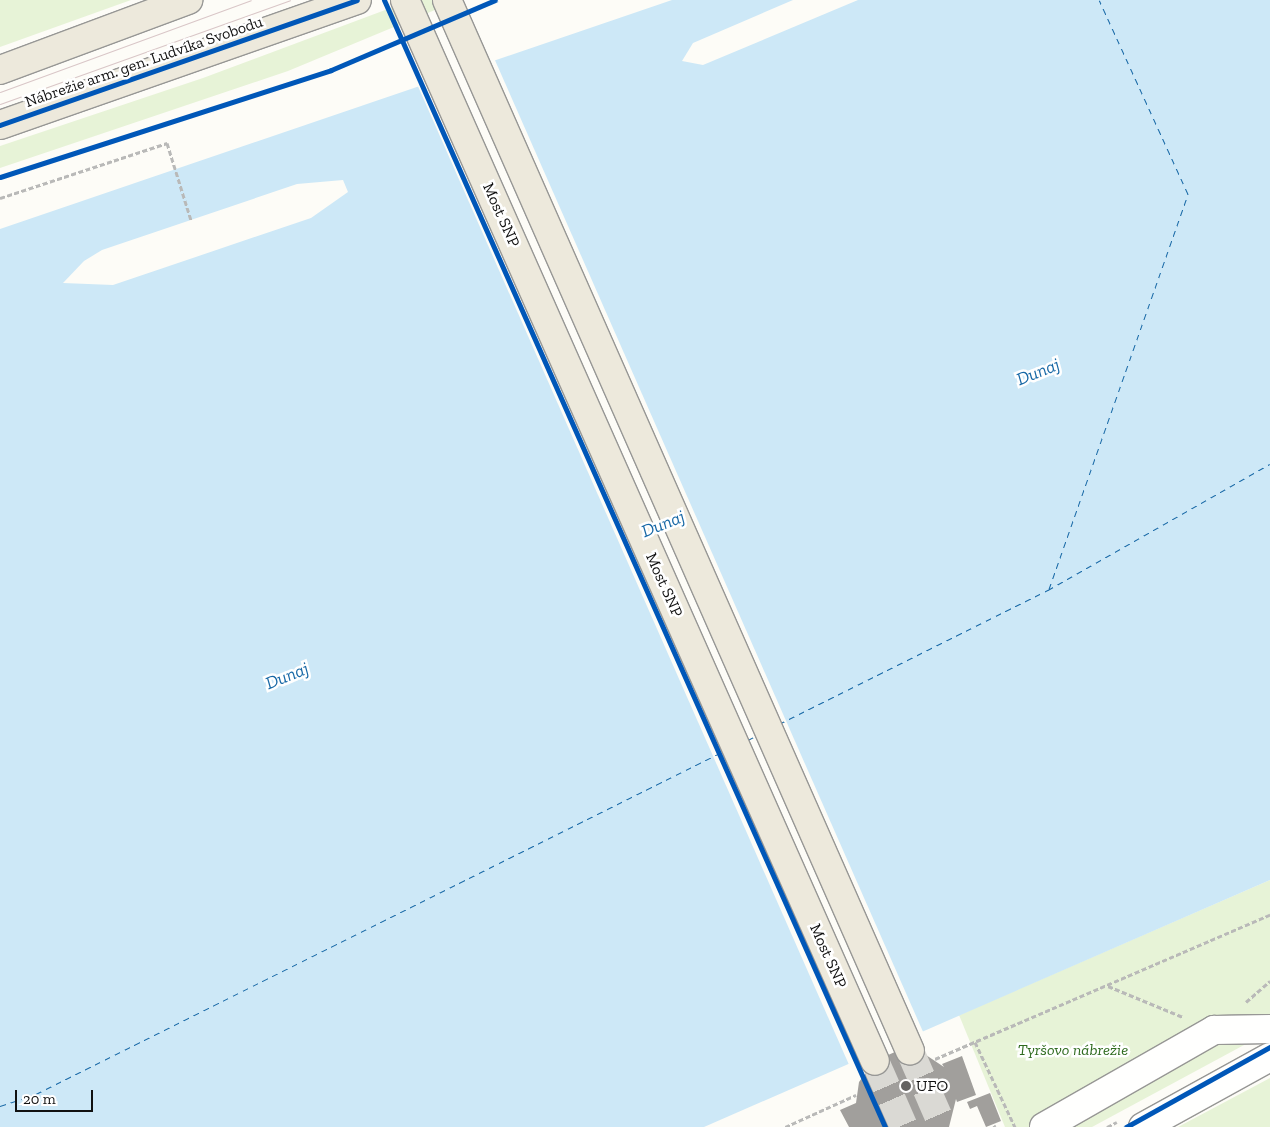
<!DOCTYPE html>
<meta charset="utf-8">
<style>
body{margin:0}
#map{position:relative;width:1270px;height:1127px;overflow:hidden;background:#fdfcf7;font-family:"Zilla Slab",serif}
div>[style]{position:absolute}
.green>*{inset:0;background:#e7f3d7}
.water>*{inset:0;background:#cde8f7}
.pier>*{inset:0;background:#fdfcf7}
.ferry>*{height:1px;margin-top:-0.5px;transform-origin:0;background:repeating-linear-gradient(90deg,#1768a6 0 6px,transparent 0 11px)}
.building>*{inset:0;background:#a19f9c}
.major-tunnel>*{height:28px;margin-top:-14px;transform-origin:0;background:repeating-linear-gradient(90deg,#dad9d4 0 28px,transparent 0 42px)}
.path>*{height:3px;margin-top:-1.5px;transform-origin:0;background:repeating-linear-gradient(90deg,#b9b9b8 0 5px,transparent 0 7.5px)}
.roads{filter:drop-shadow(1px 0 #979795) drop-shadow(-1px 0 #979795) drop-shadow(0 1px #979795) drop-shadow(0 -1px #979795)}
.minor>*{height:28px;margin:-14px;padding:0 14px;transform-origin:14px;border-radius:14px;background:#fffffe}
.major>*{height:28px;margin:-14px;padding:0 14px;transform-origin:14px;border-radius:14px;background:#ede9dc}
.tram>*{height:1px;margin:-0.5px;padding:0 0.5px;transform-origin:0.5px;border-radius:0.5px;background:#d9c6c7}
.cycleway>*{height:5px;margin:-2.5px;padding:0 2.5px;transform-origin:2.5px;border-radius:2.5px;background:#0057b8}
.dots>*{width:14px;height:14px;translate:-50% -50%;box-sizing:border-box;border:2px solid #fff;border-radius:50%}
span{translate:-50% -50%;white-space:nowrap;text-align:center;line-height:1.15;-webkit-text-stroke:5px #fff;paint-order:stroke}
.street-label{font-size:16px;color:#111}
.park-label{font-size:16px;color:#2f6b1f;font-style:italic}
.poi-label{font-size:16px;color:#111}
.left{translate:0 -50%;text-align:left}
.water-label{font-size:18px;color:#1768a6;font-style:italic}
.scale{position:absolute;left:15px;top:1090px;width:78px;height:22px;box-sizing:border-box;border:2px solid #111;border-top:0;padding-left:6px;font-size:15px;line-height:18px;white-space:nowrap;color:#111;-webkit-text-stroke:4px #fff;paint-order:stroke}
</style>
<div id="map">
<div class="green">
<div style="clip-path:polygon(0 0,131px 0,0 47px)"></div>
<div style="clip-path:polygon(412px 0,459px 0,288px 71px,0 168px,0 146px,203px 78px)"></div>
<div style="clip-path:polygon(1270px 880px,1270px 1031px,1092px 1127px,1005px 1127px,959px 1015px)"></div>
<div style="clip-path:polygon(1270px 1078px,1270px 1127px,1178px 1127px)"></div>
</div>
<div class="water">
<div style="clip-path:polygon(672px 0,1270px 0,1270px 880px,704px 1127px,0 1127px,0 229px)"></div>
</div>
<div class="pier">
<div style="clip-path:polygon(793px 0,858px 0,703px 65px,682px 61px,693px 43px)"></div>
<div style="clip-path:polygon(494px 58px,924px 1034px,850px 1067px,417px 84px)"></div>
<div style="clip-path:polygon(343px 180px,348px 192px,311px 218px,113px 285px,63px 283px,84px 261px,102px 250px,297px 184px)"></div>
</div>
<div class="ferry">
<div style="left:1049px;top:589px;width:419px;rotate:-70.6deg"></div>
<div style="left:1188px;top:194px;width:213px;rotate:-114.6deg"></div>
<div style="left:779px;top:724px;width:301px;rotate:-26.5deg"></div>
<div style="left:1048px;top:590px;width:255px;rotate:-29.6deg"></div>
<div style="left:748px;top:740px;width:9px;rotate:-27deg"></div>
<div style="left:0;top:1106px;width:38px;rotate:-18deg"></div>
<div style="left:36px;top:1094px;width:769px;rotate:-26.5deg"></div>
</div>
<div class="building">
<div style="clip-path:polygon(897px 1051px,923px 1053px,944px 1067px,942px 1064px,962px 1056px,976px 1095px,957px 1102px,956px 1099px,949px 1127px,849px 1127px,840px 1110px,856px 1103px,859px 1082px,875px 1061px)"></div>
<div style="clip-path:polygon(990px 1093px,1001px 1121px,986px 1127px,977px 1106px,970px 1109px,967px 1102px)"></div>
</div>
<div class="major-tunnel">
<div style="left:910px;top:1051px;width:83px;rotate:66.5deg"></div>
<div style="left:875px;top:1061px;width:72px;rotate:66.3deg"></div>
</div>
<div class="path">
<div style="left:0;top:198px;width:176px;rotate:-18.2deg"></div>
<div style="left:167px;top:143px;width:81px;rotate:72.7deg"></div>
<div style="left:1108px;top:986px;width:81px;rotate:22.5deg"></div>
<div style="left:1246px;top:1002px;width:32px;rotate:-41deg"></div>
<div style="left:975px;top:1042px;width:94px;rotate:64.8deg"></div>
<div style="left:935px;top:1059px;width:365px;rotate:-23.3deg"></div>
<div style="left:994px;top:1125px;width:2px;rotate:63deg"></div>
<div style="left:785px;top:1127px;width:78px;rotate:-24.3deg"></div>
<div style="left:1107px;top:1127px;width:11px;rotate:-27deg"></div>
</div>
<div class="roads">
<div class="minor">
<div style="left:1044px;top:1127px;width:196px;rotate:-29.7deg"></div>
<div style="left:1214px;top:1030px;width:56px;rotate:-1deg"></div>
<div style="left:1143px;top:1127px;width:145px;rotate:-28.9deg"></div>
</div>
<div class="major">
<div style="left:405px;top:0;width:1160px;rotate:66.11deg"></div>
<div style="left:447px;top:0;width:1148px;rotate:66.22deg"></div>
<div style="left:0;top:70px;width:201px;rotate:-20.4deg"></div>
<div style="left:0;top:125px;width:378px;rotate:-19.3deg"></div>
</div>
</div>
<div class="tram">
<div style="left:0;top:92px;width:267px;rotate:-20.1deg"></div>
<div style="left:0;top:104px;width:308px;rotate:-19.7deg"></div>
</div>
<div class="cycleway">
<div style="left:384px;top:0;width:1233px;rotate:66.03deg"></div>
<div style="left:0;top:125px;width:378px;rotate:-19.3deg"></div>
<div style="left:0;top:177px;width:348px;rotate:-17.9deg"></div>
<div style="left:331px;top:70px;width:178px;rotate:-23.1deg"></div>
<div style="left:1126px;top:1127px;width:165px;rotate:-29.1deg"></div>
</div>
<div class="dots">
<div style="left:906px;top:1086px;background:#646362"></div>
</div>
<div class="street-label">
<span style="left:144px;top:62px;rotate:-19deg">Nábrežie arm. gen. Ludvíka Svobodu</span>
<span style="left:501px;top:215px;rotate:66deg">Most SNP</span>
<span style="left:664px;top:585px;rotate:66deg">Most SNP</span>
<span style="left:828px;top:956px;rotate:66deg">Most SNP</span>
</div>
<div class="park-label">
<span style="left:1073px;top:1050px">Tyršovo nábrežie</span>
</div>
<div class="poi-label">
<span class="left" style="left:916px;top:1086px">UFO</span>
</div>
<div class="water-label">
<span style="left:1038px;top:372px;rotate:-22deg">Dunaj</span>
<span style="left:663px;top:524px;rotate:-22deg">Dunaj</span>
<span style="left:287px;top:676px;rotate:-22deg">Dunaj</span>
</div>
<div class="scale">20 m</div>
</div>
